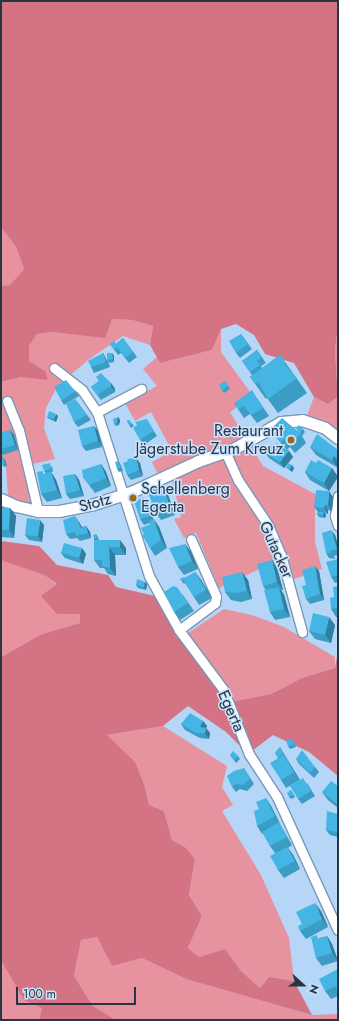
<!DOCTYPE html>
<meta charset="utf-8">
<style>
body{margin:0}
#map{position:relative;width:339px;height:1021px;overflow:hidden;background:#b6d6f8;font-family:Jost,sans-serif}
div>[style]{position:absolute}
.green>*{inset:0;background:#e7939f}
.forest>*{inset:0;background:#d47384}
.roads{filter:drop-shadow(1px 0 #7997b7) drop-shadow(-1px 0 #7997b7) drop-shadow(0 1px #7997b7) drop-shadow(0 -1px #7997b7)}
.minor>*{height:9px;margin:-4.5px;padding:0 4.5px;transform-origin:4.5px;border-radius:4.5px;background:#fff}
.tertiary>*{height:11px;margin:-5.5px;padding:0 5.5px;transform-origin:5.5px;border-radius:5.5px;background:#fff}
.wall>*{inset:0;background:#3b9cc4}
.shaded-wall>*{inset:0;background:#307fa0}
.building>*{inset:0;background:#45b5e4}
.dots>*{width:11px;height:11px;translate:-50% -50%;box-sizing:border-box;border:2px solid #c9e3fe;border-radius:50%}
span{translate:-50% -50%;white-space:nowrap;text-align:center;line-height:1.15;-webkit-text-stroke:3px #c9e3fe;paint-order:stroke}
.poi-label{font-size:16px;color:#283542}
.right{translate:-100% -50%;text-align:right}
.left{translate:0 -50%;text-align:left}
.street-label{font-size:16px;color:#283542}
.frame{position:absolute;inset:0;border:2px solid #283542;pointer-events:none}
.north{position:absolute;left:283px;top:965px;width:40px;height:40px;-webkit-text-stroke:3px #c9e3fe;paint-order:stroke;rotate:111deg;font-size:11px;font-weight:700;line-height:16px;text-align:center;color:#283542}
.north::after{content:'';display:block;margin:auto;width:14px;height:18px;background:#283542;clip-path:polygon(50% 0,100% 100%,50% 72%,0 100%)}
.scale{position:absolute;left:16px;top:987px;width:120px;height:18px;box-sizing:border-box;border:2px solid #283542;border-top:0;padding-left:5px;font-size:12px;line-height:14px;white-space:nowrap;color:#283542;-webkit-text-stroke:3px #c9e3fe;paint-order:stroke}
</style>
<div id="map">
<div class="green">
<div style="clip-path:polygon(1px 227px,16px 247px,24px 269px,10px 285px,1px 286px)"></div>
<div style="clip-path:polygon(112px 319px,132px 320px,153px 326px,150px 345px,123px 336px,88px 360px,57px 387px,46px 408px,44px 428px,55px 459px,24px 466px,32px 501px,29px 504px,8px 496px,6px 467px,1px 452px,1px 382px,45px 371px,29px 361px,29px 346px,37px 334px,52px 332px,76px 334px)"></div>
<div style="clip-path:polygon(338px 327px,338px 430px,306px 418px,314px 397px,328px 404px,337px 384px,335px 349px)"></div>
<div style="clip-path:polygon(221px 329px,221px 352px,253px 396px,230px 412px,263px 466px,315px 494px,315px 542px,322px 569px,286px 582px,279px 560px,219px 588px,196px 533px,184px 538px,174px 519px,181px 517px,172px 480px,163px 484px,152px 462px,172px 451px,151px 412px,135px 421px,125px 403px,157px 386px,143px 369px,157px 357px,160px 363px,212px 350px)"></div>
<div style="clip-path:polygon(1px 559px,44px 575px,57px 585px,42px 596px,80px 614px,80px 623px,42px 634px,1px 657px)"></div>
<div style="clip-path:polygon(224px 609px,252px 615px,284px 627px,335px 657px,335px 668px,302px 678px,271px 694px,235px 701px,198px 651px,174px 630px,188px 633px)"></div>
<div style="clip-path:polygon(163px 726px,227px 766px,222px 787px,233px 805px,222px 811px,261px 875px,289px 938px,294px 981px,269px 977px,260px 988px,241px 971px,225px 949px,199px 957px,188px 948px,202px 916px,189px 895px,195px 859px,185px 847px,172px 840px,164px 811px,149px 805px,145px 787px,107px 735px)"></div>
<div style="clip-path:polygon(97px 937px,112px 966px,142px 958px,186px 979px,312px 1015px,338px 1014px,338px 1020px,116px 1020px,93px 1006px,74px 976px,81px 940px)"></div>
<div style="clip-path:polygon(1px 960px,42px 1008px,39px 1020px,1px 1020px)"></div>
</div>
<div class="forest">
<div style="clip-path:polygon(1px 1px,338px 1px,338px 327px,335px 349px,337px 384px,337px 397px,328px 404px,314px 397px,294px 363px,265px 354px,254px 335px,236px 324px,221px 329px,212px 350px,160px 363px,150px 345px,153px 326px,132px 320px,112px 319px,105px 338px,52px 332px,37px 334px,29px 346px,29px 361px,45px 371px,48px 380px,21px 377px,1px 382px,1px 286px,10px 285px,24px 269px,16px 247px,1px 227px)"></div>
<div style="clip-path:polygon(1px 541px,39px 546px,57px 565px,108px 575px,116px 587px,155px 596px,174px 630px,198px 651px,235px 701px,271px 694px,302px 678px,335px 668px,338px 651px,338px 776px,309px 752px,273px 735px,248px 754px,226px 732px,188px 706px,163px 726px,107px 735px,135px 762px,145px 787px,149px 805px,164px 811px,172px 840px,185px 847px,195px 859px,189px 895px,202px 916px,188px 948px,199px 957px,225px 949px,241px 971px,260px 988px,269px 977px,294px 981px,312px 1015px,186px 979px,142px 958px,112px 966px,97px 937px,81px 940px,74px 976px,93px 1006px,116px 1020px,39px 1020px,42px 1008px,24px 1000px,1px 960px,1px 657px,42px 634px,80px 623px,80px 614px,57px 614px,41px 596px,57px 584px,44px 575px,4px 561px,1px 559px)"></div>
</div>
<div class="roads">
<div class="minor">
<div style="left:54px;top:368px;width:36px;rotate:38deg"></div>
<div style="left:82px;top:390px;width:27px;rotate:56deg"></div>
<div style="left:97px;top:412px;width:172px;rotate:72.4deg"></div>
<div style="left:149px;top:576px;width:62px;rotate:60.9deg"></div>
<div style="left:179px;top:630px;width:74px;rotate:53.3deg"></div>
<div style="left:223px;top:689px;width:70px;rotate:68.2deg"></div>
<div style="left:249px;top:754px;width:51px;rotate:56.9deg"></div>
<div style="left:277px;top:797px;width:146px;rotate:65.4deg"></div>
<div style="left:7px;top:401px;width:31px;rotate:68deg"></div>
<div style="left:19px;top:430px;width:83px;rotate:76.8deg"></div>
<div style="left:97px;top:412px;width:50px;rotate:-27.6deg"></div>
<div style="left:225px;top:451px;width:32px;rotate:66deg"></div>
<div style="left:238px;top:480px;width:54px;rotate:56.3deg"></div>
<div style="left:268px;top:525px;width:33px;rotate:67deg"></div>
<div style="left:281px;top:555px;width:80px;rotate:74.7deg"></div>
<div style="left:338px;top:496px;width:20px;rotate:99deg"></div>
<div style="left:335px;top:516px;width:10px;rotate:73deg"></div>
<div style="left:179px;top:630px;width:45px;rotate:-36.9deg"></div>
<div style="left:215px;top:603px;width:7px;rotate:-82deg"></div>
<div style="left:216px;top:596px;width:62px;rotate:-113.7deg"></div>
</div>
<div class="tertiary">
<div style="left:1px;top:499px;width:17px;rotate:25deg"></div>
<div style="left:16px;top:506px;width:23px;rotate:13deg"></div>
<div style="left:38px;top:511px;width:21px"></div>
<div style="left:59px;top:511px;width:33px;rotate:-11deg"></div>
<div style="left:91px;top:505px;width:42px;rotate:-18deg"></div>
<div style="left:131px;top:492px;width:74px;rotate:-24.8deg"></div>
<div style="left:198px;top:461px;width:39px;rotate:-19deg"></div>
<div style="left:235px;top:448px;width:53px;rotate:-29.5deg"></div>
<div style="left:281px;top:422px;width:21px;rotate:-5deg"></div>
<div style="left:302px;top:420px;width:24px;rotate:19deg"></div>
<div style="left:325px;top:428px;width:16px;rotate:38deg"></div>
</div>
</div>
<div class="wall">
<div style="clip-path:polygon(241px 334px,252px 349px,240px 358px,236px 353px)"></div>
<div style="clip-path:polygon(123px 338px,137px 357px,129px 363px,121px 353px,118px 355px,110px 344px,116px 344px)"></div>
<div style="clip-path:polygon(257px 350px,266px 363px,261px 366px,262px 368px,280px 355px,307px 393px,278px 413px,267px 398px,266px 399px,250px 377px,252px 375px,242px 361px)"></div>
<div style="clip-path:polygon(103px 353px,110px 367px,94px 373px,91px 367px)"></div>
<div style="clip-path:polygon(112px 353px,114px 356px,114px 362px,109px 363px,107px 360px)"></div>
<div style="clip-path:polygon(99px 381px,111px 383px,115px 389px,115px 392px,101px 400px,91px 387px)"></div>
<div style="clip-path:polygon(225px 381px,230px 389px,224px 393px,219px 385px)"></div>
<div style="clip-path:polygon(75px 391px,79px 396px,64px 405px,61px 400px)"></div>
<div style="clip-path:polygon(257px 398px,269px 416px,257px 423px,250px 414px,244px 418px,234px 403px)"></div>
<div style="clip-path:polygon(75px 399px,91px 420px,78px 427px,74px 422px)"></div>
<div style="clip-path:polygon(58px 416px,56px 422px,49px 419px,47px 417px)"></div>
<div style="clip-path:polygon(118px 417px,120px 420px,119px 425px,116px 426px,114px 424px)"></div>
<div style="clip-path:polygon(129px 420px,134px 426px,131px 428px,127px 421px)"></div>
<div style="clip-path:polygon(150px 425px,157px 436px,144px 445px,140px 440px)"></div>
<div style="clip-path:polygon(94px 426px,98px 431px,102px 447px,86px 451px,82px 446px)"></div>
<div style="clip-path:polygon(273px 427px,301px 434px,306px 443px,295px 453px,290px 447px,287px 450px,289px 451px,293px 457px,284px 468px,269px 458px,263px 450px,274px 447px,287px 450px,280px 442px,274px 434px,277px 432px)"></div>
<div style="clip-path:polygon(296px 428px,303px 429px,305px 432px,302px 436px)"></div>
<div style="clip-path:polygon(10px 430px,14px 435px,18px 450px,3px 455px,1px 452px,1px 433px)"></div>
<div style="clip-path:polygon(310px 447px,338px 450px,338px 468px,316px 455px)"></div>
<div style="clip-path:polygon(1px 453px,3px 458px,5px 460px,7px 466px,4px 467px,2px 464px,1px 460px)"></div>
<div style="clip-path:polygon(140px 463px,143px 476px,131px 480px,127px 475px)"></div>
<div style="clip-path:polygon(316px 463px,332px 468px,338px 477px,329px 491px,310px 480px,305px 472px)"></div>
<div style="clip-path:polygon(101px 464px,106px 472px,111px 486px,95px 493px,83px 477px)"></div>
<div style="clip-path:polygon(120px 464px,123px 471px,119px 472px,117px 469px)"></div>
<div style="clip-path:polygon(292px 465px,294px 468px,292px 472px,288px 469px,286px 467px)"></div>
<div style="clip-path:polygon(52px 466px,53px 472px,51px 472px,56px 480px,62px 498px,47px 502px,41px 494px,45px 474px,46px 473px,44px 471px)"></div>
<div style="clip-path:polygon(75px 474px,79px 480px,84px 496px,70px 499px,66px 494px)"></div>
<div style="clip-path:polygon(168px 495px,175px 515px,161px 520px,155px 512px)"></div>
<div style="clip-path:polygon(333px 497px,332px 511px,328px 510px,328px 514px,324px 513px,326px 515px,325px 518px,319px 517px,317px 514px,318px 512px,314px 507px)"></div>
<div style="clip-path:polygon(143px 498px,147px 503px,153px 519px,159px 527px,167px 548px,155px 556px,150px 548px,144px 534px,151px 524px,150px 523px,144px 525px,140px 519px)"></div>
<div style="clip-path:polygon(1px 507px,10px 508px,16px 516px,14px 538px,1px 537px)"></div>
<div style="clip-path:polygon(79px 522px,82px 527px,86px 526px,90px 532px,91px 538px,80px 541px,77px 538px,70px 539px,66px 534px)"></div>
<div style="clip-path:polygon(44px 525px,42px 542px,29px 540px,25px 535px)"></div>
<div style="clip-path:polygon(96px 534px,98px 537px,99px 540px,126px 548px,126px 555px,115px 555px,116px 576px,108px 574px,104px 568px,100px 568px,94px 560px,94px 538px)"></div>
<div style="clip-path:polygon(335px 535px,338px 545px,338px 555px,334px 556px,335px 559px,329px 558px,326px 553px)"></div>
<div style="clip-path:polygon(185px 544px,191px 552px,198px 569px,184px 575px,178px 567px)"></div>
<div style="clip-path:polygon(82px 548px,86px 554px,83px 564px,65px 558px,61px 553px)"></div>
<div style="clip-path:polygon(338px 559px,338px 582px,335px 583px,331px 577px)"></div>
<div style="clip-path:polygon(272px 560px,277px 568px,283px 590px,281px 590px,284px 595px,290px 617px,275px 620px,270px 612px,266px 590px,263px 586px)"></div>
<div style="clip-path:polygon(319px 571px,324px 600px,310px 604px,306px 599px,306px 585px)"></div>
<div style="clip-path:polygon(195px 572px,201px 580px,212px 598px,199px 605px,185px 583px,184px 584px,180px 579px,185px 578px)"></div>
<div style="clip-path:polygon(248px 580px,252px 599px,241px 602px,231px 600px,225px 592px)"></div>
<div style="clip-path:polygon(145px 582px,147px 584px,146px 590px,138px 588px,136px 585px)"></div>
<div style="clip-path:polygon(338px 586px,338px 617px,336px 617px,331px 609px,334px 597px)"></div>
<div style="clip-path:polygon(183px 595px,194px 611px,180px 620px,174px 612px)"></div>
<div style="clip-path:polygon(335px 625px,331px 643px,315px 639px,309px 631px)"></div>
<div style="clip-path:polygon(203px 721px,207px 726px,206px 728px,210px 733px,209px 739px,200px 738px,185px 730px,181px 724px)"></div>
<div style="clip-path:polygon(292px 739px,294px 742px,296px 747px,290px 749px,288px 746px)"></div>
<div style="clip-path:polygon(280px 747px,300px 780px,286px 788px,281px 780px,278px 758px,275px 753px)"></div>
<div style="clip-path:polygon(230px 755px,238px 756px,240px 759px,236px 763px)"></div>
<div style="clip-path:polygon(296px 759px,315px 767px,319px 772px,314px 778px,299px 764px)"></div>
<div style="clip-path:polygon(244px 768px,254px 784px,247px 791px,240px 789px,236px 792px,232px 787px)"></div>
<div style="clip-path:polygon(307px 783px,315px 796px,302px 804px,298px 799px)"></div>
<div style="clip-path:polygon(338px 786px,338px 808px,328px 800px,322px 792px)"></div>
<div style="clip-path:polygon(291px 790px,295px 797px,291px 799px,289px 797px)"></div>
<div style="clip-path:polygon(266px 798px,271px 806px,280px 824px,292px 845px,288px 848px,293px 855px,300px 869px,284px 878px,278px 870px,275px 853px,270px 846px,263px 833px,262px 834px,257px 826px,259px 809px)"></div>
<div style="clip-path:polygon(338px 814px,338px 837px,330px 835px,326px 830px)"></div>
<div style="clip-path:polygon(321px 911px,328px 927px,306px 939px,300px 931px,302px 924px)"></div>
<div style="clip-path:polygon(327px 936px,332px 944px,338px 961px,322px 966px,316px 958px,319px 938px)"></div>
<div style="clip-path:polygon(338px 969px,338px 996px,331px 999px,325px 991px)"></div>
</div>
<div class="shaded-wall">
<div style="clip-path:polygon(103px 353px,110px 367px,106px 362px)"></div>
<div style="clip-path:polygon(112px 353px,114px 356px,114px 362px,113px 359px)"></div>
<div style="clip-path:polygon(111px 383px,115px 389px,115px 392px,111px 386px)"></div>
<div style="clip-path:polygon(56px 414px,58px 416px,56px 422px,54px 419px)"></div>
<div style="clip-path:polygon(118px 417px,120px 420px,119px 425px,117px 423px)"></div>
<div style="clip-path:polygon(94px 426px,98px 431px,102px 447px,98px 441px)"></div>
<div style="clip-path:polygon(10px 430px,14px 435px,18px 450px,15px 445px)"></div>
<div style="clip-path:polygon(289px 451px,293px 457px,284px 468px,280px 462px)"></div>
<div style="clip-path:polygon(334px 456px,338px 462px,338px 468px,332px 460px)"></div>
<div style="clip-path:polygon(3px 458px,5px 460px,7px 466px,5px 463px)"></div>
<div style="clip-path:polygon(136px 458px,140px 463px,143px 476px,139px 470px)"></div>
<div style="clip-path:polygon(118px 461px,120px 464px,123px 471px,121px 468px)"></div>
<div style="clip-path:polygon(101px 464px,106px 472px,111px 486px,106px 478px)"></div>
<div style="clip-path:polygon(292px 465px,294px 468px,292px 472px,290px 469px)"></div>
<div style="clip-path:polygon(332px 468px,338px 477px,329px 491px,324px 483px)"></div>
<div style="clip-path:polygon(51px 472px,56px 480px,62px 498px,57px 490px)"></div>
<div style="clip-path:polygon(75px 474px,79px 480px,84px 496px,80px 490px)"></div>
<div style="clip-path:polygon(163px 487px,168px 495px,175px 515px,170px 507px)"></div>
<div style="clip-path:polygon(329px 491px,333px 497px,332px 511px,328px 505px)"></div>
<div style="clip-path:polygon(143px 498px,147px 503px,154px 521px,150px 516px)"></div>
<div style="clip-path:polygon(325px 505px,328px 510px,328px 514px,324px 508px)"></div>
<div style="clip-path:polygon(10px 508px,16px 516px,14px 538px,9px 530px)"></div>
<div style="clip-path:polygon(324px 512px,326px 515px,325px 518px,323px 515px)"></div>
<div style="clip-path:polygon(75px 516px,79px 522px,85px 533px,81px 528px)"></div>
<div style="clip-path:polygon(154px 519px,159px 527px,167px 548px,161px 540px)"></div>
<div style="clip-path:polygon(40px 520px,44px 525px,42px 542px,38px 536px)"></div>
<div style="clip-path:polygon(86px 526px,90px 532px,91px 538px,88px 533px)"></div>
<div style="clip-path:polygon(331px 530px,335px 535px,338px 545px,338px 550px)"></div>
<div style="clip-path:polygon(120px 540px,126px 548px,126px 555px,120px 547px)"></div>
<div style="clip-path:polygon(185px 544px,191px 552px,198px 569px,192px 561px)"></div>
<div style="clip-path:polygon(109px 547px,115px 555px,116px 576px,110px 568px)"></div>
<div style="clip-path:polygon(82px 548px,86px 554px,83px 564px,79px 558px)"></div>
<div style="clip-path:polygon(272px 560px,277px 568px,283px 590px,277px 582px)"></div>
<div style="clip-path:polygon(315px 566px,319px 571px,324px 600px,320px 594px)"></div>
<div style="clip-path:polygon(195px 572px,201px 580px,212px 598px,206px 590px)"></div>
<div style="clip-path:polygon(242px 572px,248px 580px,252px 599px,247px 591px)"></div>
<div style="clip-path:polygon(145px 582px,147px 584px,146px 590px,144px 587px)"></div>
<div style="clip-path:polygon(279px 587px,284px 595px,290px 617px,284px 609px)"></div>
<div style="clip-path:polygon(329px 617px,335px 625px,331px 643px,325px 635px)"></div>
<div style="clip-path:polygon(203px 721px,207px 726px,206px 728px,210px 733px,209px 739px,200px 727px)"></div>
<div style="clip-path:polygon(284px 755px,289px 763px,300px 780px,294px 772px)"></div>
<div style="clip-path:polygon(266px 798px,271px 806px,280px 824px,275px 816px)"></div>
<div style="clip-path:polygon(287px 847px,293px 855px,300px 869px,295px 861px)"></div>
<div style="clip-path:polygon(315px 903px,321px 911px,328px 927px,322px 919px)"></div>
<div style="clip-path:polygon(327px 936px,332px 944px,338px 961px,332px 953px)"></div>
</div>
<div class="building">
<div style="clip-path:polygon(241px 334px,248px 344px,236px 353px,229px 341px)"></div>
<div style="clip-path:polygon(123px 338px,133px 352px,125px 358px,117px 347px,114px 350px,110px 344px,114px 341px,116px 344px)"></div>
<div style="clip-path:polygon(257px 350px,262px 357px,257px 361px,260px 365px,250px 372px,242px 361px)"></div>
<div style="clip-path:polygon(103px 353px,106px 362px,91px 367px,88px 361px)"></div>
<div style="clip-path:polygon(107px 353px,112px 353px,113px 359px,107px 360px)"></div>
<div style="clip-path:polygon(280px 355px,285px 362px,284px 364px,297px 378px,268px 399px,258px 382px,256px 384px,250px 377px)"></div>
<div style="clip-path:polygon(101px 373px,111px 383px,111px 386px,97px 395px,91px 387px,99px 381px,96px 377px)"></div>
<div style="clip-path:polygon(66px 380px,75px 391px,61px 400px,54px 387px)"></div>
<div style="clip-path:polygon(225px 381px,228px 386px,222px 390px,219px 385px)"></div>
<div style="clip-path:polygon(252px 390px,263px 408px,251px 415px,244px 406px,238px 409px,234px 403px)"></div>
<div style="clip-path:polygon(75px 399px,87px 415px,74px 422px,66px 404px)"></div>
<div style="clip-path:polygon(49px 411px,56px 414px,54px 419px,47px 417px)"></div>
<div style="clip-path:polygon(118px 417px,117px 423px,114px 424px,113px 419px)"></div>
<div style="clip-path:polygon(282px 418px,301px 434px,289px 445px,284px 439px,281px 442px,274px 434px,277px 431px,273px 427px)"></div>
<div style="clip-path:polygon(147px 419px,154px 431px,140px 440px,133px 428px,137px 425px,135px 422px)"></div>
<div style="clip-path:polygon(129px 420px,132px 424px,129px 425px,127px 421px)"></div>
<div style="clip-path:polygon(299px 425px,303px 429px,300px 433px,296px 428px)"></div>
<div style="clip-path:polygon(94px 426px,98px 441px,82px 446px,78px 430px)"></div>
<div style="clip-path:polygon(10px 430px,15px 445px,1px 449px,1px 433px)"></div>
<div style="clip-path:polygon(317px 434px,338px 450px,338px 456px,337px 458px,334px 456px,332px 460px,310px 447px)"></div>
<div style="clip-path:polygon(276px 443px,289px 451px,280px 462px,265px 453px,272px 450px)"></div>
<div style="clip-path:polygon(272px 444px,274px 447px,272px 450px,265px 453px,263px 450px)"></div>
<div style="clip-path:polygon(1px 458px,3px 458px,5px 463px,2px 464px)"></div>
<div style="clip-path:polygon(136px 458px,139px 470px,127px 475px,123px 463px,128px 461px,127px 459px)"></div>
<div style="clip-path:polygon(311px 460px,316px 463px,318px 460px,332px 468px,324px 483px,305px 472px)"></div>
<div style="clip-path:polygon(118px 461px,121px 468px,117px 469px,115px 462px)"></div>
<div style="clip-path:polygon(50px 463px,51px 469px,44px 471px,42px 465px)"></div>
<div style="clip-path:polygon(288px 463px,292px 465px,290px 469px,286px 467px)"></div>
<div style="clip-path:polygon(101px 464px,106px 478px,89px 485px,83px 477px,82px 470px)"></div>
<div style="clip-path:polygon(43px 471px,43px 474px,51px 472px,57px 490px,41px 494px,37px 472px)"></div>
<div style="clip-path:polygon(75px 474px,80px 490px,66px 494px,63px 476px)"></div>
<div style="clip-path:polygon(163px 487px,170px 507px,155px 512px,148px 492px)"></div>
<div style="clip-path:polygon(316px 490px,329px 491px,328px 505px,325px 505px,324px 508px,314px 507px)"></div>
<div style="clip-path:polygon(143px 498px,150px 516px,140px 519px,134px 501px)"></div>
<div style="clip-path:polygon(1px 507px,10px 508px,9px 530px,1px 530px)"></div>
<div style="clip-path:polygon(318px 512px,324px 512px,323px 515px,317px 514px)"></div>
<div style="clip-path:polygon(75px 516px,81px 528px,86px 526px,88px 533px,76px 536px,75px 532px,66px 534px,63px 520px)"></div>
<div style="clip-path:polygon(27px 518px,40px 520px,38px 536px,25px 535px)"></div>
<div style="clip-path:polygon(154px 519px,161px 540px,150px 548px,142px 535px,144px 534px,141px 528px,151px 524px,149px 521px)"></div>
<div style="clip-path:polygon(331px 530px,337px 549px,330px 551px,331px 553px,326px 553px,322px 533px)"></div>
<div style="clip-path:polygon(96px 534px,97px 538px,94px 538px,93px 535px)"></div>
<div style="clip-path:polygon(94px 540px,120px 540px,120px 547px,109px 547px,110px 568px,102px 566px,102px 560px,94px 560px)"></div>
<div style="clip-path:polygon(64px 543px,82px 548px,79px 558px,61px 553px)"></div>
<div style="clip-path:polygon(185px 544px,192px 561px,178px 567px,169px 548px)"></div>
<div style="clip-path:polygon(338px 559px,338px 575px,331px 577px,326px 562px)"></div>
<div style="clip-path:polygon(272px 560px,277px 582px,263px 586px,257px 564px)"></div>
<div style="clip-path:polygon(315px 566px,320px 594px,306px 599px,302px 586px,306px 585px,302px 570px)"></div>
<div style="clip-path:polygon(195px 572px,206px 590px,194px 597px,183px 579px)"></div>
<div style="clip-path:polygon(242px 572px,247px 591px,236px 593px,225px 592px,222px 577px)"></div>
<div style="clip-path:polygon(184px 577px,185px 578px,183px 579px,184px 580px,182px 581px,180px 579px)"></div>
<div style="clip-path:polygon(137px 579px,145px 582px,144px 587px,136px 585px)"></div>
<div style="clip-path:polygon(173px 586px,177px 587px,188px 603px,174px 612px,164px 592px)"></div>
<div style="clip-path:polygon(338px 586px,338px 608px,331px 609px,330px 598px,334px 597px,333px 587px)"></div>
<div style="clip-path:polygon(279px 587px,284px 609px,270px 612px,264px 590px)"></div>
<div style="clip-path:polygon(313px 613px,329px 617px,325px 635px,309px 631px)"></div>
<div style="clip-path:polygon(190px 713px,203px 721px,200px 727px,206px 728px,205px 733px,196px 733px,181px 724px)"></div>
<div style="clip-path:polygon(292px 739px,294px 744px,288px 746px,286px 741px)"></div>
<div style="clip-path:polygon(280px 747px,283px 754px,278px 758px,275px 753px)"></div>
<div style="clip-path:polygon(302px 750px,315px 767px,310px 773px,296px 759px)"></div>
<div style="clip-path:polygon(233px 751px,238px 756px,234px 760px,230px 755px)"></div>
<div style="clip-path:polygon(284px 755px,294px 772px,281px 780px,270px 763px)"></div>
<div style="clip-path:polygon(244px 768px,250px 779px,243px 785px,236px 784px,232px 787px,227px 776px,234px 771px)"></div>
<div style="clip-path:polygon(303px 778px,311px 791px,298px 799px,290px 786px)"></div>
<div style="clip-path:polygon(331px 781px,338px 786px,338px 803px,337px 804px,322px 792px)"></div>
<div style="clip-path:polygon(291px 790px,293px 795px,289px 797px,287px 793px)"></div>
<div style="clip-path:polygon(266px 798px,275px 816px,257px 826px,254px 811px,259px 809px,256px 802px)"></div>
<div style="clip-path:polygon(327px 811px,338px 814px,338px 827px,337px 832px,326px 830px)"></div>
<div style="clip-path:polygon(279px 822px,287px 837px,270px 846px,262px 832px)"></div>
<div style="clip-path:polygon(287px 847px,295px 861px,278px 870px,270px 856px)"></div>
<div style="clip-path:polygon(315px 903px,322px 919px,300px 931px,298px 926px,302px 924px,296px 912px)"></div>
<div style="clip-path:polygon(317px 935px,318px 939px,327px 936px,332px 953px,316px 958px,311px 937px)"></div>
<div style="clip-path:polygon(338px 969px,338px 990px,337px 991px,335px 986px,325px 991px,319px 979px)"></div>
</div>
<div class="dots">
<div style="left:291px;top:440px;background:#9b671e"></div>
<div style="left:133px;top:498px;background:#9b671e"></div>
</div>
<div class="poi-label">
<span class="right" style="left:283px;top:440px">Restaurant<br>Jägerstube Zum Kreuz</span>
<span class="left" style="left:141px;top:498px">Schellenberg<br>Egerta</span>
</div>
<div class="street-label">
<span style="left:95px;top:503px;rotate:-16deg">Stotz</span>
<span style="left:276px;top:550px;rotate:66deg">Gutacker</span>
<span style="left:231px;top:711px;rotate:66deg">Egerta</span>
</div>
<div class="frame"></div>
<div class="north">N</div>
<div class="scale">100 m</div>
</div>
